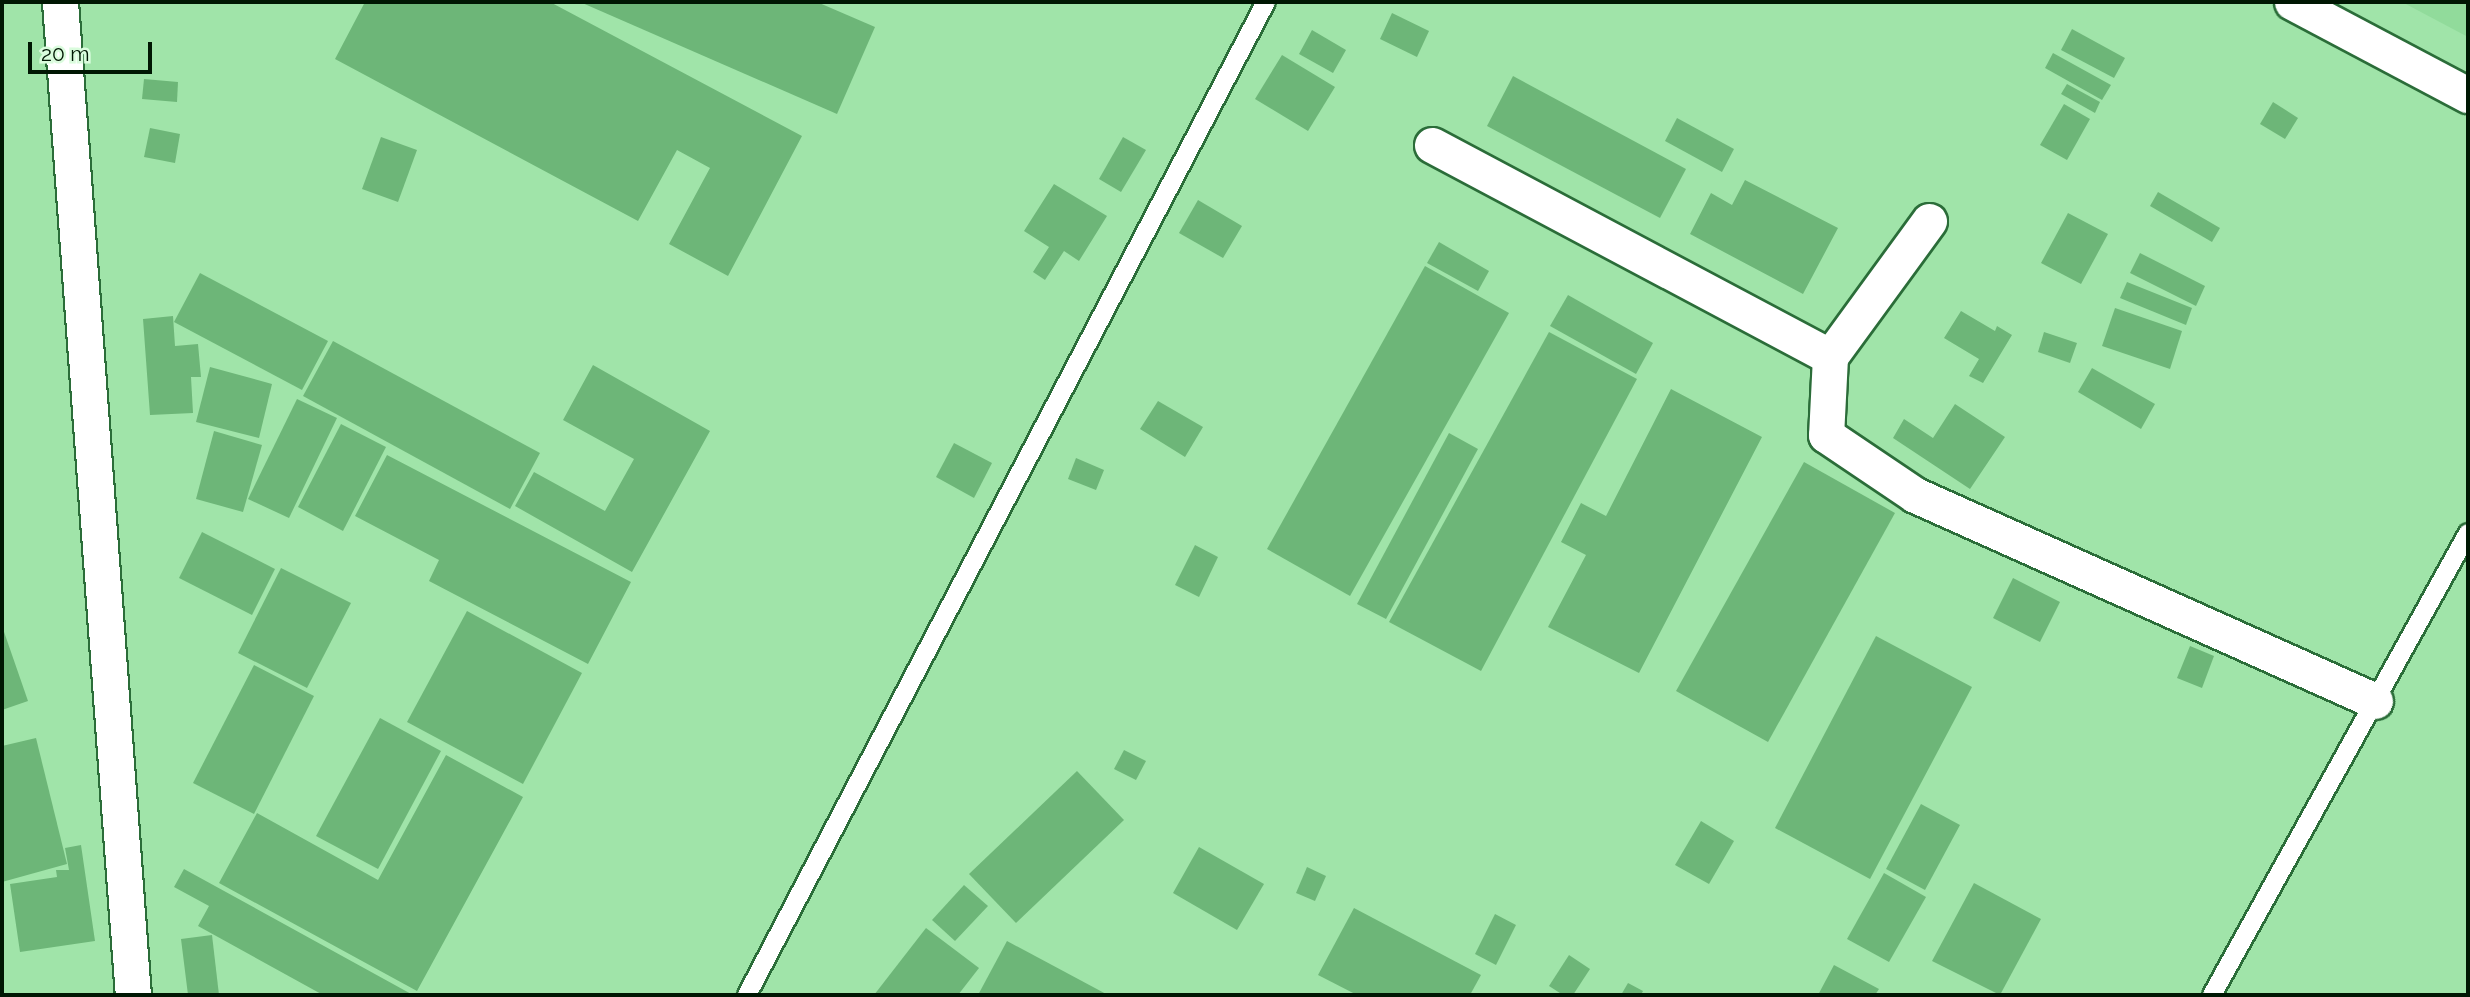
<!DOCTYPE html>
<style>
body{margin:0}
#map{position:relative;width:2470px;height:997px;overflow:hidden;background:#a0e4a9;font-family:Raleway,sans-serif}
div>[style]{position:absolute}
.built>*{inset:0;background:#91db9b}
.building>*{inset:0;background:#6db678}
.roads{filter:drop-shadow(2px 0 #2b6d39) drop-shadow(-2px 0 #2b6d39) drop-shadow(0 2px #2b6d39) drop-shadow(0 -2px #2b6d39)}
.service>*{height:18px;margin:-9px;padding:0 9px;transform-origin:9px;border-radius:9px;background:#fff}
.minor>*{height:35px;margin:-17.5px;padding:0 17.5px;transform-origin:17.5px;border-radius:17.5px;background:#fff}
span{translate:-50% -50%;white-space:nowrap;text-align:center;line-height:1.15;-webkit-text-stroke:5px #dafcdd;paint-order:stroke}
.frame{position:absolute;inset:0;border:4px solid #001703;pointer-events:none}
.scale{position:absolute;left:28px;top:42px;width:124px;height:32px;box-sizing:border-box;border:4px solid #001703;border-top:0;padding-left:9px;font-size:21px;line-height:24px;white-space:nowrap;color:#001703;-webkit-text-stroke:5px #dafcdd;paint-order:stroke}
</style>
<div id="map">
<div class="built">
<div style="clip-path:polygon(2402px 2px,2468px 2px,2468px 37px)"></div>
</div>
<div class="building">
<div style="clip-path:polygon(365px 2px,550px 2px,802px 136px,728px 276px,669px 244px,710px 168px,677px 150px,638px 221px,335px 59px)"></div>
<div style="clip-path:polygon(580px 2px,817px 2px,875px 27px,837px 114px)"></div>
<div style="clip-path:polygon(1392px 13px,1429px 31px,1417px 57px,1380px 39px)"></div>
<div style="clip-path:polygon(2072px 29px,2125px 58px,2114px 78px,2061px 50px)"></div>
<div style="clip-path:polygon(1312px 30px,1346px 50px,1333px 73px,1299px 54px)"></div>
<div style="clip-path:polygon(2053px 53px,2111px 85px,2102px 100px,2045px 68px)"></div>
<div style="clip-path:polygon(1282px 55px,1335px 87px,1308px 131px,1255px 99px)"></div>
<div style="clip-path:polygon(1513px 76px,1686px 169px,1660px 218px,1487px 126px)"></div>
<div style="clip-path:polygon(144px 79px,178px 82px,177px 102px,142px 99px)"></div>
<div style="clip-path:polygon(2067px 84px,2100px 102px,2095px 113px,2061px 94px)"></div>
<div style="clip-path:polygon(2273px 102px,2298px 118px,2285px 139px,2260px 124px)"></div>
<div style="clip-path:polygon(2064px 104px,2090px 119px,2067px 160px,2040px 145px)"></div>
<div style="clip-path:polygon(1677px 118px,1734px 149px,1722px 172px,1665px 141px)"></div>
<div style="clip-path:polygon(150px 128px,180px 134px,175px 163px,144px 157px)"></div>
<div style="clip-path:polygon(381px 137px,417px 150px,398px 202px,362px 189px)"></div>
<div style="clip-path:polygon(1123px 137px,1146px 150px,1121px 192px,1099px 179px)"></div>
<div style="clip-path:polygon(1745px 180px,1838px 228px,1803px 294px,1690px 234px,1711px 193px,1732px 205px)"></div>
<div style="clip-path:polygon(1054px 184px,1107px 216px,1079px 261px,1064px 251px,1045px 280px,1033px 272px,1049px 247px,1024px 231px)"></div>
<div style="clip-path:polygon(2158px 192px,2220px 228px,2212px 242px,2150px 206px)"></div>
<div style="clip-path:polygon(1198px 200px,1242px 226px,1223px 258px,1179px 233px)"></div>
<div style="clip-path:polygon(2068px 213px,2108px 234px,2081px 284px,2041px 263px)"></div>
<div style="clip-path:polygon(1439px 242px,1489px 271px,1478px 291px,1427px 263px)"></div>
<div style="clip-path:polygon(2140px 253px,2205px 286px,2196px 306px,2130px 273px)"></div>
<div style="clip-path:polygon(1425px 266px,1509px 313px,1350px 596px,1267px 549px)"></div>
<div style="clip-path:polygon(200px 273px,328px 341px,302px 390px,174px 322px)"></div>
<div style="clip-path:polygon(2127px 282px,2192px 308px,2186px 325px,2120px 298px)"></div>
<div style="clip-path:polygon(1568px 295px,1653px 343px,1636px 374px,1550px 326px)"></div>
<div style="clip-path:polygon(2115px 308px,2182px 331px,2170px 369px,2102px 346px)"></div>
<div style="clip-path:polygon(1961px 311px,1995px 331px,1997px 326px,2012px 335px,1983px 383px,1969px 376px,1979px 359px,1944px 338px)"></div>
<div style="clip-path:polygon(173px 316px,175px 346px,198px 344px,201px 377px,191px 377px,193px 413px,150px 415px,143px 319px)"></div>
<div style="clip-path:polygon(1549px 332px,1637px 379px,1481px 671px,1389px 622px)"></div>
<div style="clip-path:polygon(2044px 332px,2077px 343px,2070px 363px,2038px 352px)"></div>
<div style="clip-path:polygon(333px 341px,540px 453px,510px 509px,303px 396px)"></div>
<div style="clip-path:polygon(593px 365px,710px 431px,632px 572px,515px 506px,534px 472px,605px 511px,634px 459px,563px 420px)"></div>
<div style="clip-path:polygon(210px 367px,272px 384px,259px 438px,196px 422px)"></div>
<div style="clip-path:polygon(2092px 368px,2155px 404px,2141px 429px,2078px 392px)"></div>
<div style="clip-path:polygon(1671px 389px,1762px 437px,1639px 673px,1548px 627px,1586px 555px,1561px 542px,1581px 503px,1606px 516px)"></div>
<div style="clip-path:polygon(297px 399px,337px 418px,289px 518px,248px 499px)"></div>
<div style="clip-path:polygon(1158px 401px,1203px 427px,1185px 457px,1140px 429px)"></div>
<div style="clip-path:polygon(1955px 404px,2005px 437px,1970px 489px,1893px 438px,1904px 419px,1933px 438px)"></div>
<div style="clip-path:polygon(341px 424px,386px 447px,343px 531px,298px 507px)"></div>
<div style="clip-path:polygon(214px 431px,262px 445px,243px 512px,196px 499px)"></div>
<div style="clip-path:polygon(1449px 433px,1478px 449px,1386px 619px,1357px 604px)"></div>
<div style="clip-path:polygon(954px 443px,992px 463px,974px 498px,936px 477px)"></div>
<div style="clip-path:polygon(387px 455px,631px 582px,588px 664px,429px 581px,439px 560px,355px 516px)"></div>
<div style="clip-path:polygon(1076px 458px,1104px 470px,1096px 490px,1068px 479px)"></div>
<div style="clip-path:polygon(1804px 462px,1895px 513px,1768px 742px,1676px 691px)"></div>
<div style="clip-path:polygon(202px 532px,275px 569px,252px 615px,179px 578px)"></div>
<div style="clip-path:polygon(1195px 545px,1218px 557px,1199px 597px,1175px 585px)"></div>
<div style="clip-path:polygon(281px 568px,351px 603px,307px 688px,238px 653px)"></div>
<div style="clip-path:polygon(2013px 578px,2060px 602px,2040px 642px,1993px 618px)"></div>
<div style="clip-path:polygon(467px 611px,582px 673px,523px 784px,407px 722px)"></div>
<div style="clip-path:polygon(2px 626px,28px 701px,2px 710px)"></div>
<div style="clip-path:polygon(1876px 636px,1972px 687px,1870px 879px,1775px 828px)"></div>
<div style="clip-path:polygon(2190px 646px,2214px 656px,2202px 688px,2177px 678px)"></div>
<div style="clip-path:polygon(254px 665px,314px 696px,254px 814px,193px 783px)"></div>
<div style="clip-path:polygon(380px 718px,441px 751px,378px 869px,316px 836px)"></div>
<div style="clip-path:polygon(36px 738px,67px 864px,2px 882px,2px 746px)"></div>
<div style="clip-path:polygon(1124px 750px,1146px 761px,1136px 780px,1114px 769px)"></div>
<div style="clip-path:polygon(446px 755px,523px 797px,417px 991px,219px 883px,257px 813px,378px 880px)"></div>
<div style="clip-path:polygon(1077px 771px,1124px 820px,1016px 923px,969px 874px)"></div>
<div style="clip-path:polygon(1921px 804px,1960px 825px,1925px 890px,1886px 869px)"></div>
<div style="clip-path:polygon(1701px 821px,1734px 841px,1709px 884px,1675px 865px)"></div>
<div style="clip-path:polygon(81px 845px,95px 941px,20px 952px,10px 884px,57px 877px,56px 870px,69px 870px,65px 848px)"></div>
<div style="clip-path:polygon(1199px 847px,1264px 884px,1237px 930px,1173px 893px)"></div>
<div style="clip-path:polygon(1307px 867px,1326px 876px,1315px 901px,1296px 893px)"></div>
<div style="clip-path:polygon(184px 869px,413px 995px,323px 995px,198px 926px,209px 906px,174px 887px)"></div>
<div style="clip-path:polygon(1884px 873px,1926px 897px,1889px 962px,1847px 939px)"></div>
<div style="clip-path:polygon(1974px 883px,2041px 919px,2000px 995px,1932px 961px)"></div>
<div style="clip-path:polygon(964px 885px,988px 906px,955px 941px,932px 920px)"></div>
<div style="clip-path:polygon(1354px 908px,1481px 975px,1470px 995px,1357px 995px,1318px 975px)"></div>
<div style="clip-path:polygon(1495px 914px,1516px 925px,1496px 965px,1475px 954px)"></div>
<div style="clip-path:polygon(926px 928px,979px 968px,958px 995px,874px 995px)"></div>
<div style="clip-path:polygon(212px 935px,219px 995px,188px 995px,181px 939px)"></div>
<div style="clip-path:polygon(1007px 941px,1108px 995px,978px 995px)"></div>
<div style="clip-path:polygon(1569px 955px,1590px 969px,1573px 995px,1563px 995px,1549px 986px)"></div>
<div style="clip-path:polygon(1834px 965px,1879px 989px,1875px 995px,1818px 995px)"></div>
<div style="clip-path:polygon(1628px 983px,1643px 991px,1641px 995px,1621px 995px)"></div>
</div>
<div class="roads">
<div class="service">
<div style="left:747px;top:995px;width:1120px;rotate:-62.41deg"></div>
<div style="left:2212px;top:995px;width:528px;rotate:-61.01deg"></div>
</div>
<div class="minor">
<div style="left:60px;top:2px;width:996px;rotate:85.8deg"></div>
<div style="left:2292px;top:2px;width:199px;rotate:27.9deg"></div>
<div style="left:1432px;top:145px;width:451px;rotate:28deg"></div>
<div style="left:1929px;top:221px;width:168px;rotate:126.1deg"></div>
<div style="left:1830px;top:357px;width:78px;rotate:92.9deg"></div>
<div style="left:1826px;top:435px;width:107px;rotate:34deg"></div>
<div style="left:1915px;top:495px;width:504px;rotate:24.12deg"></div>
</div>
</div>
<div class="frame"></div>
<div class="scale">20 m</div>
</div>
